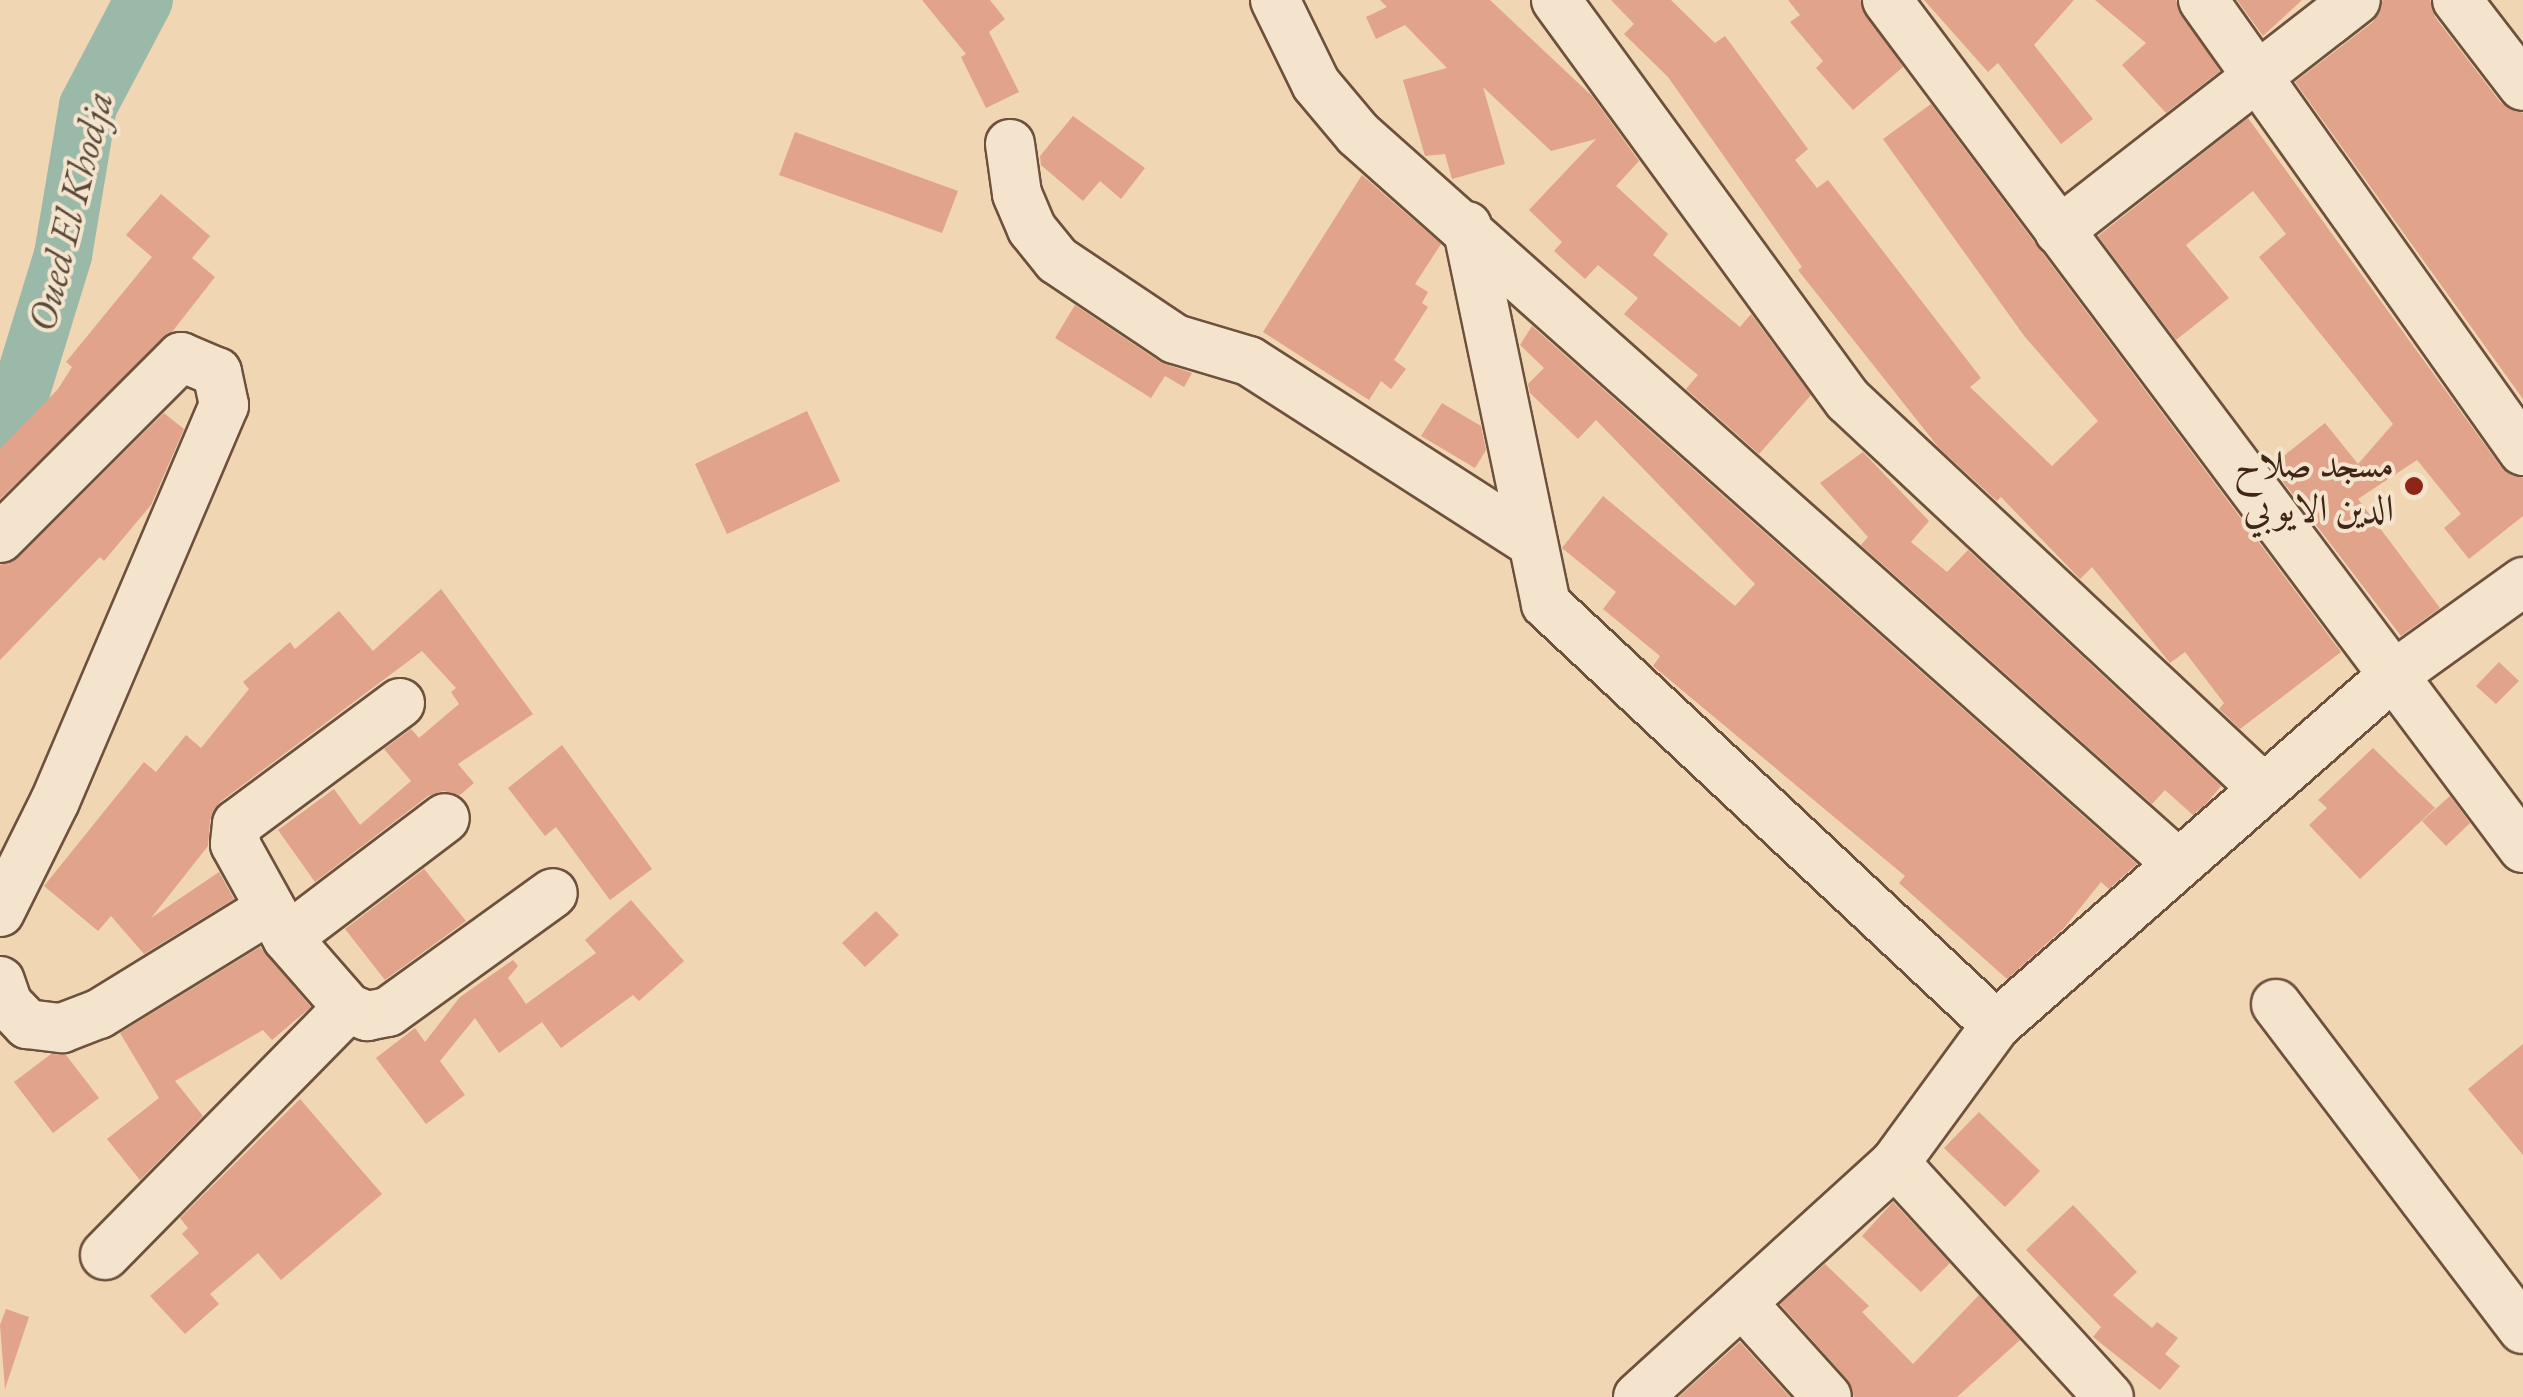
<!DOCTYPE html>
<meta charset="utf-8">
<style>
body{margin:0}
#map{position:relative;width:2523px;height:1397px;overflow:hidden;background:#f0d6b2;font-family:"EB Garamond",Amiri,serif}
div>[style]{position:absolute}
.river>*{height:58px;margin:-29px;padding:0 29px;transform-origin:29px;border-radius:29px;background:#9bb9a8}
.building>*{inset:0;background:#e1a389}
.roads{filter:drop-shadow(2px 0 #6d513d) drop-shadow(-2px 0 #6d513d) drop-shadow(0 2px #6d513d) drop-shadow(0 -2px #6d513d)}
.minor>*{height:48px;margin:-24px;padding:0 24px;transform-origin:24px;border-radius:24px;background:#f5e4cd}
.dots>*{width:28px;height:28px;translate:-50% -50%;box-sizing:border-box;border:5px solid #f5e4cd;border-radius:50%}
span{translate:-50% -50%;white-space:nowrap;text-align:center;line-height:1.15;-webkit-text-stroke:8px #f5e4cd;paint-order:stroke}
.poi-label{font-size:38px;color:#412516}
.right{translate:-100% -50%;text-align:right}
.water-label{font-size:40px;color:#584a3a;font-style:italic}
</style>
<div id="map">
<div class="river">
<div style="left:0;top:422px;width:31px;rotate:-52deg"></div>
<div style="left:19px;top:398px;width:150px;rotate:-72.9deg"></div>
<div style="left:63px;top:255px;width:151px;rotate:-80.5deg"></div>
<div style="left:88px;top:106px;width:120px;rotate:-62.2deg"></div>
</div>
<div class="building">
<div style="clip-path:polygon(922px 0,990px 0,1005px 19px,989px 32px,1019px 92px,986px 108px,961px 57px,966px 54px)"></div>
<div style="clip-path:polygon(1380px 0,1490px 0,1592px 96px,1639px 161px,1616px 186px,1668px 234px,1653px 255px,1740px 327px,1751px 314px,1811px 395px,1759px 454px,1686px 389px,1698px 375px,1624px 314px,1638px 298px,1598px 265px,1585px 279px,1554px 251px,1562px 242px,1529px 210px,1596px 139px,1551px 151px,1483px 87px,1505px 164px,1452px 179px,1445px 154px,1425px 156px,1403px 80px,1447px 68px,1405px 25px,1376px 39px,1366px 17px,1387px 7px)"></div>
<div style="clip-path:polygon(1611px 0,1671px 0,1715px 43px,1725px 36px,1808px 149px,1795px 160px,1817px 188px,1828px 180px,1981px 378px,1970px 387px,2052px 466px,2098px 421px,2025px 337px,1883px 139px,1931px 104px,2341px 652px,2240px 729px,2219px 709px,2224px 703px,2185px 652px,2170px 663px,2092px 567px,2080px 579px,2001px 497px,1997px 501px,1939px 448px,1798px 270px,1802px 267px,1668px 77px,1624px 34px,1634px 24px)"></div>
<div style="clip-path:polygon(1788px 0,1860px 0,1903px 67px,1853px 110px,1816px 68px,1823px 61px,1790px 22px,1800px 15px)"></div>
<div style="clip-path:polygon(1924px 0,2074px 0,2034px 45px,2093px 119px,2061px 144px,1998px 63px,1988px 72px)"></div>
<div style="clip-path:polygon(2095px 0,2176px 0,2220px 71px,2166px 113px,2122px 65px,2146px 43px)"></div>
<div style="clip-path:polygon(2237px 0,2302px 0,2263px 36px)"></div>
<div style="clip-path:polygon(2383px 0,2430px 0,2435px 17px,2501px 103px,2523px 113px,2523px 399px,2295px 82px,2373px 22px)"></div>
<div style="clip-path:polygon(1073px 116px,1145px 168px,1121px 199px,1100px 181px,1083px 201px,1041px 165px,1040px 156px)"></div>
<div style="clip-path:polygon(2248px 118px,2501px 467px,2523px 478px,2523px 516px,2469px 559px,2444px 528px,2461px 514px,2417px 460px,2358px 499px,2440px 608px,2401px 636px,2271px 466px,2325px 423px,2358px 464px,2393px 424px,2259px 257px,2286px 234px,2253px 191px,2186px 245px,2229px 298px,2176px 340px,2098px 236px)"></div>
<div style="clip-path:polygon(795px 132px,958px 191px,942px 233px,779px 175px)"></div>
<div style="clip-path:polygon(1362px 175px,1441px 244px,1415px 284px,1428px 292px,1422px 303px,1428px 307px,1394px 360px,1406px 369px,1391px 389px,1381px 381px,1369px 400px,1263px 332px)"></div>
<div style="clip-path:polygon(161px 194px,210px 236px,192px 258px,215px 277px,172px 332px,0 499px,0 449px,58px 389px,72px 367px,66px 362px,152px 257px,126px 235px)"></div>
<div style="clip-path:polygon(1075px 305px,1160px 362px,1192px 373px,1184px 387px,1165px 376px,1151px 398px,1055px 338px)"></div>
<div style="clip-path:polygon(1532px 326px,2137px 864px,2109px 889px,2101px 882px,2064px 928px,2007px 979px,1899px 883px,1905px 876px,1653px 666px,1660px 656px,1603px 609px,1616px 592px,1562px 548px,1603px 496px,1735px 606px,1755px 584px,1596px 420px,1578px 439px,1530px 393px,1528px 384px,1544px 368px,1520px 345px)"></div>
<div style="clip-path:polygon(1442px 403px,1481px 426px,1486px 450px,1475px 468px,1421px 436px)"></div>
<div style="clip-path:polygon(807px 411px,840px 481px,727px 534px,695px 464px)"></div>
<div style="clip-path:polygon(164px 413px,184px 429px,151px 505px,104px 561px,100px 557px,0 660px,0 565px,19px 557px)"></div>
<div style="clip-path:polygon(1863px 452px,1929px 521px,1911px 542px,1947px 572px,1968px 550px,2221px 786px,2206px 804px,2193px 815px,2165px 790px,2152px 804px,1861px 545px,1868px 537px,1820px 483px)"></div>
<div style="clip-path:polygon(441px 589px,533px 714px,458px 764px,474px 783px,460px 795px,443px 791px,428px 796px,315px 882px,278px 830px,334px 789px,360px 825px,411px 781px,384px 749px,411px 729px,419px 738px,459px 704px,451px 692px,456px 688px,422px 651px,220px 802px,210px 820px,208px 846px,151px 918px,219px 872px,234px 899px,144px 954px,111px 916px,98px 931px,44px 886px,144px 762px,156px 772px,186px 735px,201px 748px,249px 689px,243px 682px,290px 642px,295px 649px,339px 611px,373px 651px)"></div>
<div style="clip-path:polygon(2499px 662px,2519px 681px,2496px 704px,2476px 686px)"></div>
<div style="clip-path:polygon(562px 745px,652px 869px,610px 900px,556px 827px,545px 836px,508px 788px)"></div>
<div style="clip-path:polygon(2373px 748px,2435px 808px,2360px 879px,2309px 825px,2327px 808px,2318px 800px)"></div>
<div style="clip-path:polygon(2450px 796px,2470px 823px,2446px 846px,2422px 821px)"></div>
<div style="clip-path:polygon(424px 869px,466px 921px,385px 980px,345px 929px)"></div>
<div style="clip-path:polygon(631px 900px,684px 961px,639px 1001px,633px 995px,561px 1048px,542px 1022px,499px 1053px,475px 1018px,440px 1061px,465px 1095px,426px 1124px,376px 1058px,415px 1028px,425px 1042px,460px 997px,513px 960px,518px 966px,508px 978px,526px 1004px,596px 953px,585px 940px)"></div>
<div style="clip-path:polygon(876px 911px,899px 935px,865px 967px,842px 943px)"></div>
<div style="clip-path:polygon(260px 947px,311px 1007px,272px 1040px,263px 1030px,175px 1081px,203px 1116px,140px 1180px,107px 1139px,159px 1098px,120px 1033px)"></div>
<div style="clip-path:polygon(2523px 1044px,2523px 1155px,2468px 1089px)"></div>
<div style="clip-path:polygon(51px 1054px,66px 1055px,99px 1098px,53px 1133px,14px 1082px)"></div>
<div style="clip-path:polygon(300px 1099px,382px 1194px,281px 1280px,258px 1253px,210px 1294px,219px 1304px,185px 1334px,150px 1296px,199px 1253px,182px 1234px,188px 1228px,180px 1218px)"></div>
<div style="clip-path:polygon(1979px 1112px,2040px 1171px,2005px 1207px,1944px 1148px)"></div>
<div style="clip-path:polygon(1893px 1202px,1950px 1263px,1921px 1292px,1862px 1236px)"></div>
<div style="clip-path:polygon(2073px 1205px,2137px 1272px,2113px 1295px,2152px 1328px,2157px 1322px,2178px 1338px,2165px 1354px,2180px 1366px,2160px 1390px,2093px 1337px,2101px 1327px,2026px 1250px)"></div>
<div style="clip-path:polygon(1825px 1264px,1869px 1306px,1862px 1312px,1913px 1364px,1979px 1295px,2020px 1340px,1957px 1397px,1854px 1397px,1847px 1379px,1780px 1304px)"></div>
<div style="clip-path:polygon(6px 1309px,29px 1317px,5px 1389px,0 1325px)"></div>
<div style="clip-path:polygon(1740px 1342px,1790px 1397px,1679px 1397px,1682px 1394px)"></div>
</div>
<div class="roads">
<div class="minor">
<div style="left:1275px;top:0;width:93px;rotate:64deg"></div>
<div style="left:1316px;top:84px;width:65px;rotate:50deg"></div>
<div style="left:1358px;top:134px;width:1095px;rotate:41.67deg"></div>
<div style="left:1556px;top:0;width:495px;rotate:53.9deg"></div>
<div style="left:1848px;top:400px;width:568px;rotate:43.07deg"></div>
<div style="left:1887px;top:0;width:1060px;rotate:53.13deg"></div>
<div style="left:2203px;top:0;width:553px;rotate:54.64deg"></div>
<div style="left:2457px;top:0;width:108px;rotate:52.5deg"></div>
<div style="left:1010px;top:144px;width:50px;rotate:82deg"></div>
<div style="left:1017px;top:194px;width:38px;rotate:67deg"></div>
<div style="left:1032px;top:229px;width:40px;rotate:51deg"></div>
<div style="left:1057px;top:260px;width:142px;rotate:33.8deg"></div>
<div style="left:1175px;top:339px;width:77px;rotate:16.6deg"></div>
<div style="left:1249px;top:361px;width:337px;rotate:32.7deg"></div>
<div style="left:1467px;top:226px;width:386px;rotate:78.2deg"></div>
<div style="left:1546px;top:604px;width:616px;rotate:43.09deg"></div>
<div style="left:2059px;top:231px;width:376px;rotate:-37.9deg"></div>
<div style="left:0;top:538px;width:256px;rotate:-45deg"></div>
<div style="left:181px;top:357px;width:39px;rotate:23deg"></div>
<div style="left:217px;top:372px;width:34px;rotate:78deg"></div>
<div style="left:224px;top:405px;width:431px;rotate:113.1deg"></div>
<div style="left:55px;top:801px;width:124px;rotate:116.4deg"></div>
<div style="left:400px;top:703px;width:203px;rotate:143.4deg"></div>
<div style="left:237px;top:824px;width:20px;rotate:96deg"></div>
<div style="left:235px;top:844px;width:107px;rotate:61deg"></div>
<div style="left:287px;top:938px;width:93px;rotate:48.9deg"></div>
<div style="left:348px;top:1008px;width:21px;rotate:23deg"></div>
<div style="left:367px;top:1016px;width:21px;rotate:-11deg"></div>
<div style="left:388px;top:1012px;width:203px;rotate:-35.8deg"></div>
<div style="left:287px;top:938px;width:198px;rotate:-37.2deg"></div>
<div style="left:0;top:981px;width:24px;rotate:71deg"></div>
<div style="left:8px;top:1004px;width:28px;rotate:46deg"></div>
<div style="left:27px;top:1024px;width:35px;rotate:7deg"></div>
<div style="left:62px;top:1028px;width:40px;rotate:-21deg"></div>
<div style="left:99px;top:1014px;width:198px;rotate:-31.6deg"></div>
<div style="left:2276px;top:1004px;width:408px;rotate:52.8deg"></div>
<div style="left:1895px;top:1163px;width:317px;rotate:47.6deg"></div>
<div style="left:105px;top:1255px;width:346px;rotate:-45.5deg"></div>
<div style="left:1743px;top:1304px;width:125px;rotate:47.9deg"></div>
<div style="left:1638px;top:1397px;width:348px;rotate:-42.3deg"></div>
<div style="left:1895px;top:1163px;width:171px;rotate:-53.8deg"></div>
<div style="left:1996px;top:1025px;width:526px;rotate:-41.38deg"></div>
<div style="left:2391px;top:677px;width:163px;rotate:-35.7deg"></div>
</div>
</div>
<div class="dots">
<div style="left:2414px;top:486px;background:#8f2418"></div>
</div>
<div class="poi-label">
<span class="right" style="left:2394px;top:486px">مسجد صلاح<br>الدين الايوبي</span>
</div>
<div class="water-label">
<span style="left:70px;top:211px;rotate:-76deg">Oued El Khodja</span>
</div>
</div>
